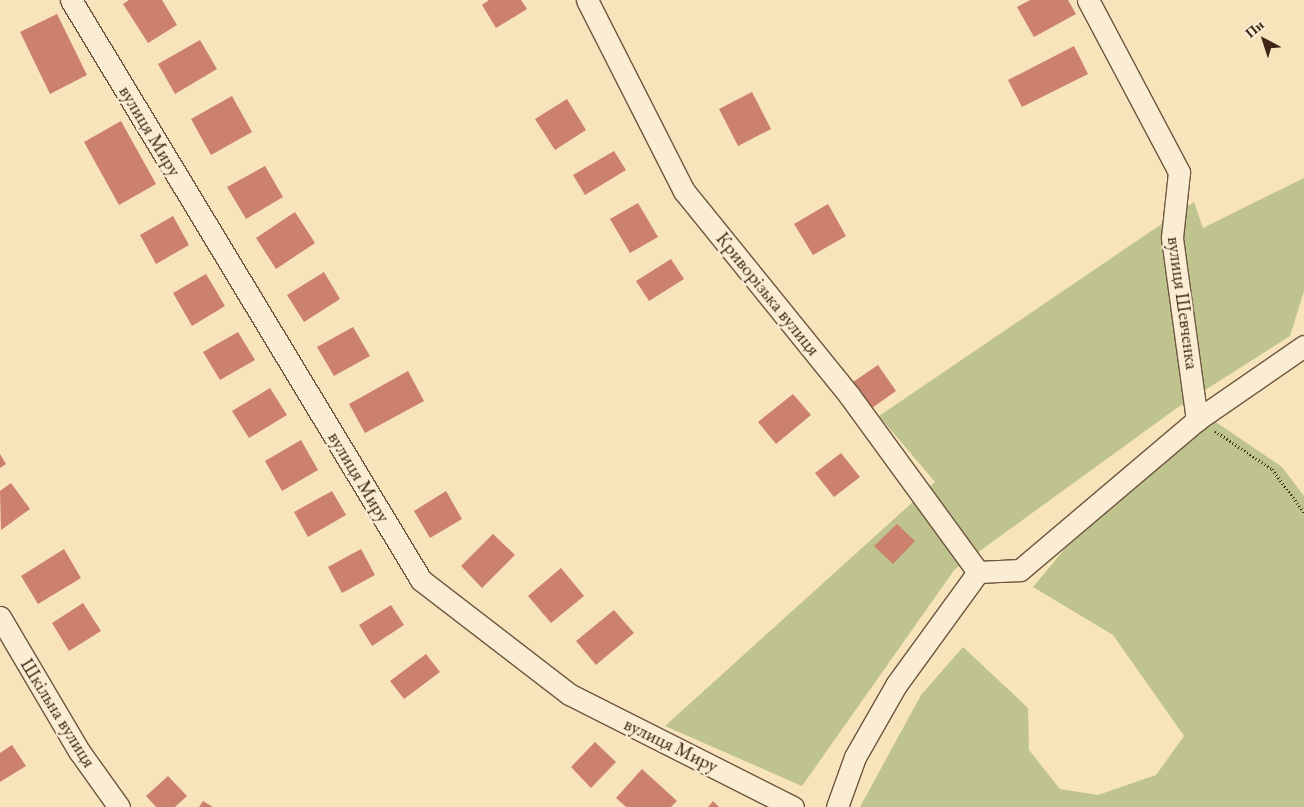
<!DOCTYPE html>
<meta charset="utf-8">
<style>
body{margin:0}
#map{position:relative;width:1304px;height:807px;overflow:hidden;background:#f8e4bb;font-family:"EB Garamond",serif}
div>[style]{position:absolute}
.green>*{inset:0;background:#bfc48f}
.building>*{inset:0;background:#cc816f}
.path>*{height:3px;margin-top:-1.5px;transform-origin:0;background:repeating-linear-gradient(90deg,#402617 0 1px,transparent 0 3.5px)}
.roads{filter:drop-shadow(1px 0 #6e5640) drop-shadow(-1px 0 #6e5640) drop-shadow(0 1px #6e5640) drop-shadow(0 -1px #6e5640)}
.street>*{height:21px;margin:-10.5px;padding:0 10.5px;transform-origin:10.5px;border-radius:10.5px;background:#faedd3}
span{translate:-50% -50%;white-space:nowrap;text-align:center;line-height:1.15;-webkit-text-stroke:4.5px #faedd3;paint-order:stroke}
.street-label{font-size:19px;color:#402617}
.north{position:absolute;left:1239px;top:15px;width:50px;height:50px;-webkit-text-stroke:4px #faedd3;paint-order:stroke;rotate:320deg;font-size:14px;font-weight:700;line-height:20px;text-align:center;color:#402617}
.north::after{content:'';display:block;margin:auto;width:18px;height:22px;background:#402617;clip-path:polygon(50% 0,100% 100%,50% 72%,0 100%)}
</style>
<div id="map">
<div class="green">
<div style="clip-path:polygon(1304px 178px,1304px 291px,1290px 336px,1177px 408px,955px 569px,802px 786px,665px 726px,935px 482px,879px 416px,1194px 202px,1203px 228px)"></div>
<div style="clip-path:polygon(1210px 418px,1282px 467px,1304px 496px,1304px 807px,860px 807px,921px 695px,963px 647px,1028px 708px,1029px 750px,1060px 789px,1098px 795px,1156px 775px,1184px 736px,1113px 635px,1033px 587px,1082px 528px)"></div>
</div>
<div class="building">
<div style="clip-path:polygon(129px 0,162px 0,177px 25px,148px 43px,123px 4px)"></div>
<div style="clip-path:polygon(489px 0,521px 0,527px 9px,496px 28px,482px 5px)"></div>
<div style="clip-path:polygon(1030px 0,1068px 0,1076px 14px,1034px 37px,1017px 7px)"></div>
<div style="clip-path:polygon(57px 14px,87px 75px,50px 94px,20px 32px)"></div>
<div style="clip-path:polygon(200px 40px,217px 69px,175px 94px,158px 64px)"></div>
<div style="clip-path:polygon(1074px 46px,1088px 74px,1022px 107px,1008px 80px)"></div>
<div style="clip-path:polygon(752px 92px,771px 129px,738px 146px,719px 109px)"></div>
<div style="clip-path:polygon(232px 96px,252px 132px,211px 155px,191px 119px)"></div>
<div style="clip-path:polygon(567px 99px,586px 130px,555px 150px,535px 119px)"></div>
<div style="clip-path:polygon(121px 121px,156px 184px,119px 205px,84px 142px)"></div>
<div style="clip-path:polygon(614px 151px,626px 170px,585px 195px,573px 175px)"></div>
<div style="clip-path:polygon(265px 166px,283px 197px,246px 219px,227px 187px)"></div>
<div style="clip-path:polygon(638px 203px,658px 237px,630px 253px,610px 219px)"></div>
<div style="clip-path:polygon(828px 204px,846px 236px,813px 255px,794px 224px)"></div>
<div style="clip-path:polygon(295px 212px,315px 243px,276px 269px,256px 238px)"></div>
<div style="clip-path:polygon(173px 216px,189px 245px,156px 264px,140px 235px)"></div>
<div style="clip-path:polygon(671px 259px,684px 279px,649px 301px,636px 281px)"></div>
<div style="clip-path:polygon(324px 272px,340px 299px,304px 322px,287px 295px)"></div>
<div style="clip-path:polygon(206px 274px,225px 306px,192px 326px,173px 293px)"></div>
<div style="clip-path:polygon(353px 327px,370px 356px,334px 376px,317px 347px)"></div>
<div style="clip-path:polygon(238px 332px,255px 360px,220px 380px,203px 352px)"></div>
<div style="clip-path:polygon(878px 365px,896px 391px,872px 408px,853px 382px)"></div>
<div style="clip-path:polygon(408px 371px,424px 401px,365px 433px,349px 404px)"></div>
<div style="clip-path:polygon(270px 388px,287px 415px,249px 438px,232px 411px)"></div>
<div style="clip-path:polygon(793px 394px,811px 415px,776px 444px,758px 422px)"></div>
<div style="clip-path:polygon(301px 440px,318px 470px,282px 491px,265px 461px)"></div>
<div style="clip-path:polygon(841px 453px,860px 477px,834px 497px,815px 473px)"></div>
<div style="clip-path:polygon(0 454px,6px 464px,0 468px)"></div>
<div style="clip-path:polygon(11px 483px,30px 509px,1px 530px,0 491px)"></div>
<div style="clip-path:polygon(332px 491px,346px 515px,308px 537px,294px 512px)"></div>
<div style="clip-path:polygon(446px 491px,462px 519px,430px 538px,414px 511px)"></div>
<div style="clip-path:polygon(897px 524px,915px 541px,893px 564px,874px 546px)"></div>
<div style="clip-path:polygon(493px 534px,515px 555px,482px 588px,461px 566px)"></div>
<div style="clip-path:polygon(64px 549px,81px 578px,38px 604px,21px 576px)"></div>
<div style="clip-path:polygon(361px 549px,375px 575px,342px 593px,328px 567px)"></div>
<div style="clip-path:polygon(561px 568px,584px 596px,551px 623px,528px 596px)"></div>
<div style="clip-path:polygon(83px 603px,101px 631px,69px 651px,52px 623px)"></div>
<div style="clip-path:polygon(391px 605px,404px 625px,372px 646px,359px 625px)"></div>
<div style="clip-path:polygon(614px 610px,634px 633px,596px 665px,576px 641px)"></div>
<div style="clip-path:polygon(426px 654px,440px 672px,404px 699px,390px 681px)"></div>
<div style="clip-path:polygon(595px 742px,616px 762px,591px 788px,571px 767px)"></div>
<div style="clip-path:polygon(12px 745px,26px 766px,0 782px,0 753px)"></div>
<div style="clip-path:polygon(642px 769px,677px 801px,671px 807px,626px 807px,616px 798px)"></div>
<div style="clip-path:polygon(168px 776px,187px 796px,175px 807px,156px 807px,146px 796px)"></div>
<div style="clip-path:polygon(203px 801px,213px 807px,199px 807px)"></div>
<div style="clip-path:polygon(713px 801px,719px 807px,708px 807px)"></div>
</div>
<div class="path">
<div style="left:1215px;top:431px;width:69px;rotate:33.7deg"></div>
<div style="left:1272px;top:469px;width:54px;rotate:53.3deg"></div>
</div>
<div class="roads">
<div class="street">
<div style="left:71px;top:0;width:677px;rotate:58.89deg"></div>
<div style="left:421px;top:580px;width:187px;rotate:37.6deg"></div>
<div style="left:569px;top:694px;width:251px;rotate:26.8deg"></div>
<div style="left:587px;top:0;width:214px;rotate:63.1deg"></div>
<div style="left:684px;top:191px;width:262px;rotate:51deg"></div>
<div style="left:849px;top:395px;width:219px;rotate:53.9deg"></div>
<div style="left:1088px;top:0;width:195px;rotate:62.1deg"></div>
<div style="left:1179px;top:172px;width:66px;rotate:96.1deg"></div>
<div style="left:1172px;top:238px;width:184px;rotate:82.2deg"></div>
<div style="left:978px;top:572px;width:42px;rotate:-2.7deg"></div>
<div style="left:1020px;top:570px;width:232px;rotate:-40.3deg"></div>
<div style="left:1197px;top:420px;width:130px;rotate:-34.7deg"></div>
<div style="left:0;top:617px;width:156px;rotate:59.5deg"></div>
<div style="left:79px;top:751px;width:69px;rotate:54.5deg"></div>
<div style="left:837px;top:807px;width:53px;rotate:-70.2deg"></div>
<div style="left:855px;top:757px;width:83px;rotate:-60.3deg"></div>
<div style="left:896px;top:685px;width:140px;rotate:-54deg"></div>
</div>
</div>
<div class="street-label">
<span style="left:150px;top:131px;rotate:59deg">вулиця Миру</span>
<span style="left:768px;top:294px;rotate:51deg">Криворізька вулиця</span>
<span style="left:1183px;top:303px;rotate:82deg">вулиця Шевченка</span>
<span style="left:359px;top:477px;rotate:59deg">вулиця Миру</span>
<span style="left:58px;top:713px;rotate:58deg">Шкільна вулиця</span>
<span style="left:671px;top:745px;rotate:26deg">вулиця Миру</span>
</div>
<div class="north">Пн</div>
</div>
